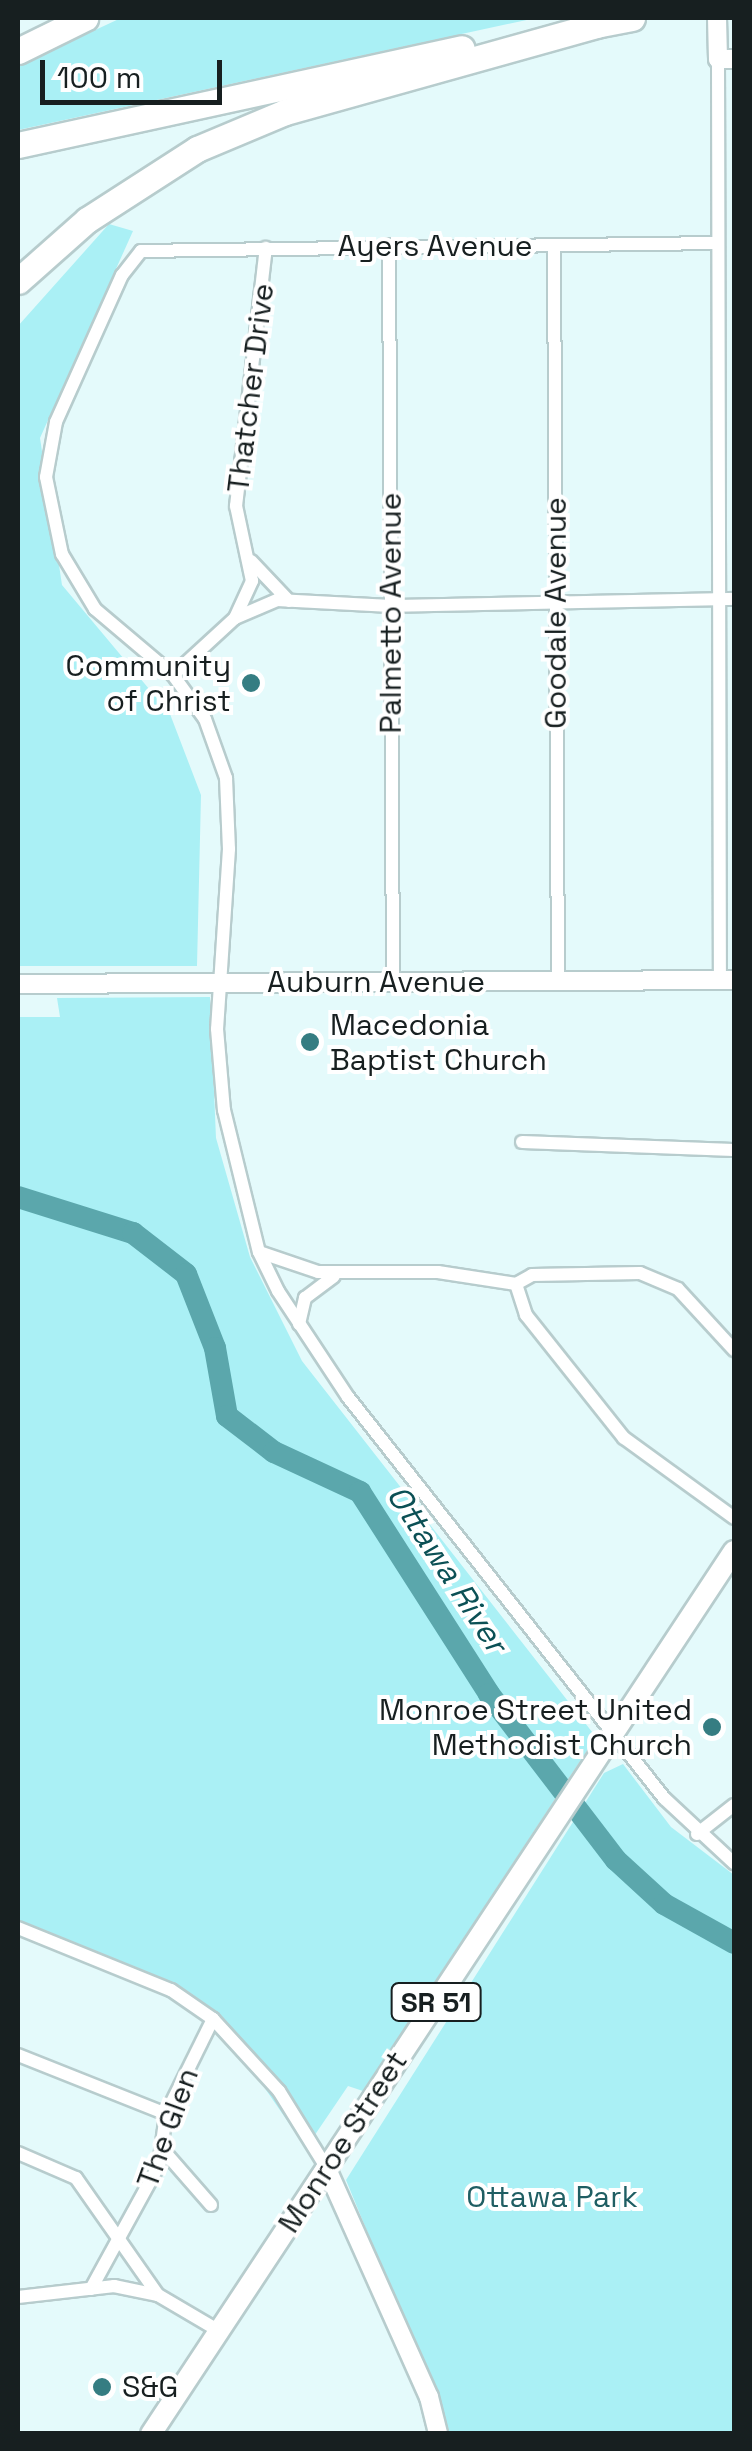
<!DOCTYPE html>
<style>
body{margin:0}
#map{position:relative;width:752px;height:2451px;overflow:hidden;background:#e4fafb;font-family:"Space Grotesk",sans-serif}
div>[style]{position:absolute}
.green>*{inset:0;background:#aaf0f5}
.river>*{height:22px;margin:-11px;padding:0 11px;transform-origin:11px;border-radius:11px;background:#5ba7ac}
.roads{filter:drop-shadow(2px 0 #b7cccd) drop-shadow(-2px 0 #b7cccd) drop-shadow(0 2px #b7cccd) drop-shadow(0 -2px #b7cccd)}
.minor>*{height:12px;margin:-6px;padding:0 6px;transform-origin:6px;border-radius:6px;background:#fff}
.tertiary>*{height:18px;margin:-9px;padding:0 9px;transform-origin:9px;border-radius:9px;background:#fff}
.primary>*{height:20px;margin:-10px;padding:0 10px;transform-origin:10px;border-radius:10px;background:#fff}
.motorway>*{height:25px;margin:-12.5px;padding:0 12.5px;transform-origin:12.5px;border-radius:12.5px;background:#fff}
.dots>*{width:28px;height:28px;translate:-50% -50%;box-sizing:border-box;border:5px solid #fff;border-radius:50%}
span{translate:-50% -50%;white-space:nowrap;text-align:center;line-height:1.15;-webkit-text-stroke:8px #fff;paint-order:stroke}
.shield-label span{padding:2px 8px;background:#fff;border:2px solid;border-radius:8px;-webkit-text-stroke-width:0}
.shield-label{font-size:28px;color:#171f20;font-weight:700}
.street-label{font-size:30px;color:#171f20}
.poi-label{font-size:30px;color:#171f20}
.right{translate:-100% -50%;text-align:right}
.left{translate:0 -50%;text-align:left}
.park-label{font-size:30px;color:#1f5e63}
.water-label{font-size:32px;color:#0b5055;font-style:italic}
.frame{position:absolute;inset:0;border:20px solid #171f20;pointer-events:none}
.scale{position:absolute;left:40px;top:60px;width:182px;height:45px;box-sizing:border-box;border:5px solid #171f20;border-top:0;padding-left:12px;font-size:30px;line-height:35px;white-space:nowrap;color:#171f20;-webkit-text-stroke:8px #fff;paint-order:stroke}
</style>
<div id="map">
<div class="green">
<div style="clip-path:polygon(121px 18px,536px 18px,18px 130px,18px 66px)"></div>
<div style="clip-path:polygon(109px 224px,133px 231px,40px 438px,62px 585px,170px 714px,201px 795px,197px 966px,18px 966px,18px 326px)"></div>
<div style="clip-path:polygon(210px 997px,216px 1138px,250px 1257px,302px 1361px,596px 1737px,363px 2091px,348px 2086px,306px 2148px,246px 2061px,208px 2025px,168px 1997px,18px 1936px,18px 1017px,60px 1017px,57px 998px)"></div>
<div style="clip-path:polygon(623px 1764px,671px 1827px,734px 1875px,734px 2433px,450px 2433px,346px 2180px,604px 1773px)"></div>
</div>
<div class="river">
<div style="left:18px;top:1197px;width:121px;rotate:17.4deg"></div>
<div style="left:133px;top:1233px;width:67px;rotate:37.7deg"></div>
<div style="left:186px;top:1274px;width:79px;rotate:68.6deg"></div>
<div style="left:215px;top:1348px;width:69px;rotate:80deg"></div>
<div style="left:227px;top:1416px;width:59px;rotate:37.5deg"></div>
<div style="left:274px;top:1452px;width:95px;rotate:24.9deg"></div>
<div style="left:360px;top:1492px;width:240px;rotate:57.4deg"></div>
<div style="left:489px;top:1694px;width:209px;rotate:52.6deg"></div>
<div style="left:616px;top:1860px;width:65px;rotate:42.5deg"></div>
<div style="left:664px;top:1904px;width:80px;rotate:29.1deg"></div>
</div>
<div class="roads">
<div class="minor">
<div style="left:718px;top:59px;width:921px;rotate:89.88deg"></div>
<div style="left:718px;top:243px;width:577px;rotate:179.21deg"></div>
<div style="left:141px;top:251px;width:31px;rotate:128deg"></div>
<div style="left:122px;top:275px;width:161px;rotate:114.2deg"></div>
<div style="left:56px;top:422px;width:56px;rotate:100.3deg"></div>
<div style="left:46px;top:477px;width:79px;rotate:78.3deg"></div>
<div style="left:62px;top:554px;width:64px;rotate:59deg"></div>
<div style="left:95px;top:609px;width:102px;rotate:40.2deg"></div>
<div style="left:173px;top:675px;width:54px;rotate:54deg"></div>
<div style="left:205px;top:719px;width:63px;rotate:70.4deg"></div>
<div style="left:226px;top:778px;width:71px;rotate:87.6deg"></div>
<div style="left:229px;top:849px;width:180px;rotate:93.8deg"></div>
<div style="left:217px;top:1029px;width:81px;rotate:85.1deg"></div>
<div style="left:224px;top:1110px;width:146px;rotate:76.2deg"></div>
<div style="left:259px;top:1252px;width:43px;rotate:64deg"></div>
<div style="left:278px;top:1291px;width:127px;rotate:56.6deg"></div>
<div style="left:348px;top:1397px;width:511px;rotate:51.76deg"></div>
<div style="left:664px;top:1798px;width:96px;rotate:42.9deg"></div>
<div style="left:389px;top:245px;width:737px;rotate:89.69deg"></div>
<div style="left:554px;top:246px;width:735px;rotate:89.69deg"></div>
<div style="left:251px;top:561px;width:55px;rotate:46.5deg"></div>
<div style="left:235px;top:618px;width:46px;rotate:-23.2deg"></div>
<div style="left:277px;top:600px;width:114px;rotate:3deg"></div>
<div style="left:391px;top:606px;width:343px;rotate:-1.2deg"></div>
<div style="left:173px;top:675px;width:84px;rotate:-42.6deg"></div>
<div style="left:235px;top:618px;width:41px;rotate:-65.3deg"></div>
<div style="left:252px;top:581px;width:77px;rotate:-102deg"></div>
<div style="left:236px;top:506px;width:260px;rotate:-83.4deg"></div>
<div style="left:522px;top:1142px;width:212px;rotate:2.2deg"></div>
<div style="left:259px;top:1252px;width:62px;rotate:18.7deg"></div>
<div style="left:318px;top:1272px;width:120px"></div>
<div style="left:438px;top:1272px;width:79px;rotate:8.7deg"></div>
<div style="left:516px;top:1284px;width:18px;rotate:-29deg"></div>
<div style="left:532px;top:1275px;width:108px;rotate:-1.1deg"></div>
<div style="left:640px;top:1273px;width:41px;rotate:22.8deg"></div>
<div style="left:678px;top:1289px;width:83px;rotate:47.4deg"></div>
<div style="left:516px;top:1284px;width:33px;rotate:72deg"></div>
<div style="left:526px;top:1315px;width:157px;rotate:51.5deg"></div>
<div style="left:624px;top:1438px;width:136px;rotate:36deg"></div>
<div style="left:299px;top:1324px;width:27px;rotate:-77deg"></div>
<div style="left:305px;top:1298px;width:36px;rotate:-37deg"></div>
<div style="left:697px;top:1834px;width:47px;rotate:-38.1deg"></div>
<div style="left:18px;top:1928px;width:165px;rotate:22.1deg"></div>
<div style="left:171px;top:1990px;width:51px;rotate:34.6deg"></div>
<div style="left:213px;top:2019px;width:98px;rotate:47.5deg"></div>
<div style="left:279px;top:2091px;width:89px;rotate:58.3deg"></div>
<div style="left:18px;top:2055px;width:159px;rotate:21.7deg"></div>
<div style="left:163px;top:2150px;width:73px;rotate:48.9deg"></div>
<div style="left:18px;top:2153px;width:63px;rotate:23.3deg"></div>
<div style="left:76px;top:2178px;width:143px;rotate:55deg"></div>
<div style="left:158px;top:2295px;width:71px;rotate:30.5deg"></div>
<div style="left:91px;top:2289px;width:141px;rotate:-61.3deg"></div>
<div style="left:159px;top:2165px;width:51px;rotate:-82.2deg"></div>
<div style="left:166px;top:2114px;width:106px;rotate:-63.7deg"></div>
<div style="left:18px;top:2297px;width:97px;rotate:-6.5deg"></div>
<div style="left:114px;top:2286px;width:45px;rotate:11.6deg"></div>
</div>
<div class="tertiary">
<div style="left:717px;top:18px;width:41px;rotate:88.6deg"></div>
<div style="left:718px;top:59px;width:16px"></div>
<div style="left:18px;top:984px;width:716px;rotate:-0.32deg"></div>
<div style="left:326px;top:2167px;width:252px;rotate:65.9deg"></div>
<div style="left:429px;top:2397px;width:38px;rotate:76deg"></div>
</div>
<div class="primary">
<div style="left:151px;top:2434px;width:1058px;rotate:-56.57deg"></div>
</div>
<div class="motorway">
<div style="left:580px;top:28px;width:53px;rotate:-10.9deg"></div>
<div style="left:18px;top:51px;width:75px;rotate:-26.2deg"></div>
<div style="left:18px;top:145px;width:454px;rotate:-12.3deg"></div>
<div style="left:18px;top:281px;width:92px;rotate:-41.5deg"></div>
<div style="left:87px;top:220px;width:131px;rotate:-32.8deg"></div>
<div style="left:197px;top:149px;width:95px;rotate:-22.8deg"></div>
<div style="left:285px;top:112px;width:324px;rotate:-15.6deg"></div>
</div>
</div>
<div class="dots">
<div style="left:251px;top:683px;background:#357d82"></div>
<div style="left:310px;top:1042px;background:#357d82"></div>
<div style="left:712px;top:1727px;background:#357d82"></div>
<div style="left:102px;top:2387px;background:#357d82"></div>
</div>
<div class="shield-label">
<span style="left:436px;top:2002px">SR 51</span>
</div>
<div class="street-label">
<span style="left:435px;top:246px">Ayers Avenue</span>
<span style="left:251px;top:388px;rotate:-83deg">Thatcher Drive</span>
<span style="left:391px;top:613px;rotate:-90deg">Palmetto Avenue</span>
<span style="left:556px;top:613px;rotate:-90deg">Goodale Avenue</span>
<span style="left:376px;top:982px">Auburn Avenue</span>
<span style="left:168px;top:2128px;rotate:-70deg">The Glen</span>
<span style="left:343px;top:2142px;rotate:-57deg">Monroe Street</span>
</div>
<div class="poi-label">
<span class="right" style="left:231px;top:683px">Community<br>of Christ</span>
<span class="left" style="left:330px;top:1042px">Macedonia<br>Baptist Church</span>
<span class="right" style="left:692px;top:1727px">Monroe Street United<br>Methodist Church</span>
<span class="left" style="left:122px;top:2387px">S&amp;G</span>
</div>
<div class="park-label">
<span style="left:552px;top:2197px">Ottawa Park</span>
</div>
<div class="water-label">
<span style="left:447px;top:1569px;rotate:57deg">Ottawa River</span>
</div>
<div class="frame"></div>
<div class="scale">100 m</div>
</div>
